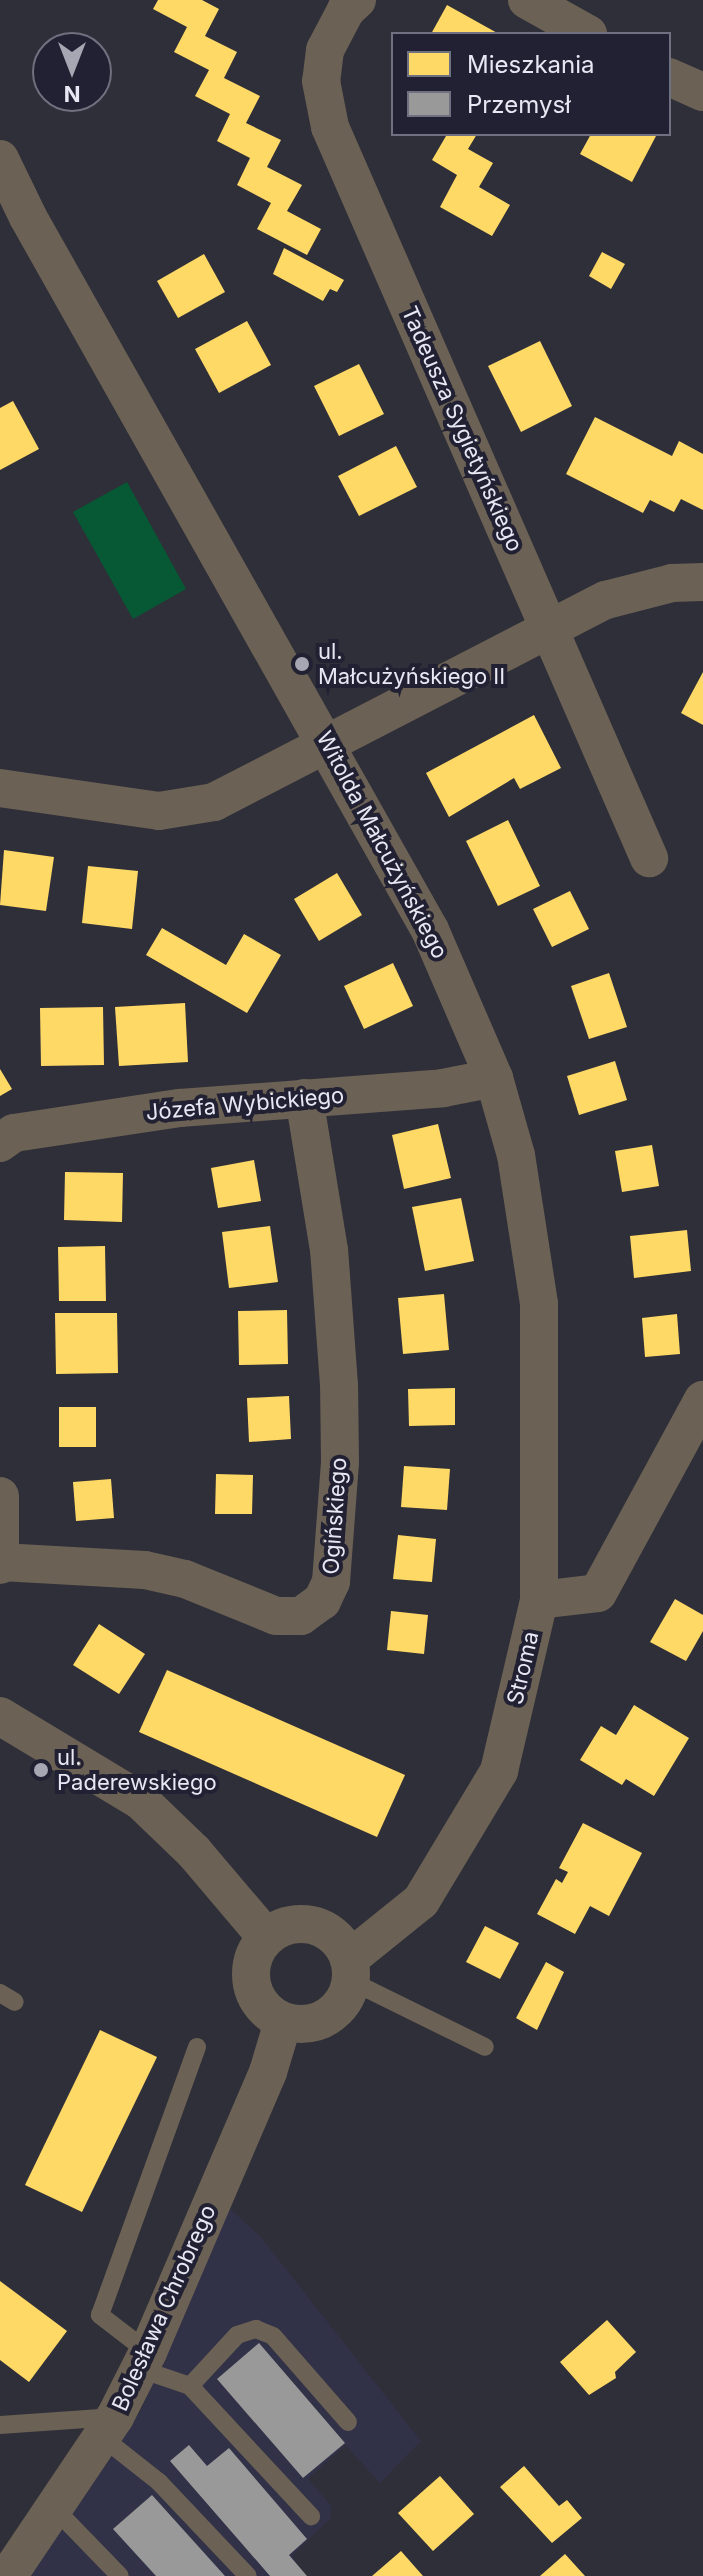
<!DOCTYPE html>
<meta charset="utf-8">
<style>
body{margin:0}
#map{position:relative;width:703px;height:2576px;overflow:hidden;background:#2f2f39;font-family:Inter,sans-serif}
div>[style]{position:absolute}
.built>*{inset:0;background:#313147}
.green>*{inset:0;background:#065934}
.homes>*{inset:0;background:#ffd966}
.industry>*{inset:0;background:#999}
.service>*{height:18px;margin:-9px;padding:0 9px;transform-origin:9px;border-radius:9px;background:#6b6154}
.minor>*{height:38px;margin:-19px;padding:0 19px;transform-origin:19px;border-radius:19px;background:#6b6154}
.minor>.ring{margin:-19px;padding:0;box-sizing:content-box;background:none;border:38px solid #6b6154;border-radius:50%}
.dots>*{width:22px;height:22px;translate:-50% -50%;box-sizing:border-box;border:4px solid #212133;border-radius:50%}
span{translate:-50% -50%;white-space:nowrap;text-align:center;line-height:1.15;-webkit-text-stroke:8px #212133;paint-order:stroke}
.street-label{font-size:22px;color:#e7e8f4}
.poi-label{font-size:22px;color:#e7e8f4}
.left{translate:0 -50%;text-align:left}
.legend{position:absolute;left:391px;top:32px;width:280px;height:104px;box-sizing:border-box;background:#212133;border:2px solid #707180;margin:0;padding:10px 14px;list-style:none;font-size:24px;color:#e7e8f4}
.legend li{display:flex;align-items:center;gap:16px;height:40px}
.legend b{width:40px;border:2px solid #707180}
.north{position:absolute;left:32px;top:32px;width:80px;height:80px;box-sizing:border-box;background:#212133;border:2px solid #707180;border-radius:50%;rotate:180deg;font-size:22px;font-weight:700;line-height:32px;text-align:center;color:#e7e8f4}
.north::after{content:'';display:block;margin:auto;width:28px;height:36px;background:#a7a7b3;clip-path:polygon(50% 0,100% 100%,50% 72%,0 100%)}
</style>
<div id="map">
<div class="built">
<div style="clip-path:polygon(227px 2206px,261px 2237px,421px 2441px,380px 2483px,345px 2445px,308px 2479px,332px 2506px,330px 2519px,292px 2556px,306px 2576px,9px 2576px,95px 2479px,140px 2412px)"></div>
</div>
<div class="green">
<div style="clip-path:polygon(127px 482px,186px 589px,133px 619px,73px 512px)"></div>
</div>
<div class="homes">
<div style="clip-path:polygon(158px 0,202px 0,219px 9px,205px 36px,237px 52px,224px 78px,260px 96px,246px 123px,281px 140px,267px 167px,302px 185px,287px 211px,321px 229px,307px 255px,257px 229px,271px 203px,237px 185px,250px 158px,217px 141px,230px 114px,195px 96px,209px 70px,174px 52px,187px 27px,153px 9px)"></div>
<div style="clip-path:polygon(447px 5px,499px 34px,431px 34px)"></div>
<div style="clip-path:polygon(442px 134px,477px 134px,468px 149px,493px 163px,479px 187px,510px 205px,492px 236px,440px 207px,457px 175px,432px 160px,446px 136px)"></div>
<div style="clip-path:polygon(591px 134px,657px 134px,632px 182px,580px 154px)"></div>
<div style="clip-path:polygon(284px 248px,344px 280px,337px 292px,330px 289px,323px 301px,273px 274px)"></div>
<div style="clip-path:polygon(602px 252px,625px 264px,611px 289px,589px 276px)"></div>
<div style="clip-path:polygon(204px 254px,225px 292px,178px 318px,157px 281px)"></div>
<div style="clip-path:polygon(247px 321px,271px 365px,219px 393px,195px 349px)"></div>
<div style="clip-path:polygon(540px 341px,572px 406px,521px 432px,488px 366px)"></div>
<div style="clip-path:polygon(359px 364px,384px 414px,339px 436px,314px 386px)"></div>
<div style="clip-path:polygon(13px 401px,39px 449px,0 470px,0 408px)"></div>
<div style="clip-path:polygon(595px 417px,672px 456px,679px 441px,703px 454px,703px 510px,681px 499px,674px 512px,650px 500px,643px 513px,566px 474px)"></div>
<div style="clip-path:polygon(396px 446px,417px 487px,359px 516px,338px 476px)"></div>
<div style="clip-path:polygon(703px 672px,703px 725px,681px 713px)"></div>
<div style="clip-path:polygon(534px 715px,561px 768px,520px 789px,514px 778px,449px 817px,426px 773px)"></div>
<div style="clip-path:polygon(508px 820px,540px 886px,498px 906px,466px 841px)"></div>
<div style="clip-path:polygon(4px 850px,54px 857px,46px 911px,0 905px)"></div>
<div style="clip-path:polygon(88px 866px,138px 871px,132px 929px,82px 923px)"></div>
<div style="clip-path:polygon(337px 873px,362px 915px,319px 941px,294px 899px)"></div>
<div style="clip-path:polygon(570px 891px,589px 929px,552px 947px,533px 909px)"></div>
<div style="clip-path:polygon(162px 928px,226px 965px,244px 934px,281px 955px,247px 1013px,146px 955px)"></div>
<div style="clip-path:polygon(393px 963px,413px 1006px,364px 1029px,344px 986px)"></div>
<div style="clip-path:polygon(609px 973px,627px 1027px,589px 1039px,571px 986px)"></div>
<div style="clip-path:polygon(185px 1003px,188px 1062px,119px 1066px,115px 1007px)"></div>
<div style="clip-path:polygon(103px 1007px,104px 1065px,41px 1066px,40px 1008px)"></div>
<div style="clip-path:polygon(615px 1061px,627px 1100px,579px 1115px,567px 1076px)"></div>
<div style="clip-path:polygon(0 1069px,12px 1089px,0 1096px)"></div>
<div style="clip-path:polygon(438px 1124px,451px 1178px,404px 1189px,392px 1135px)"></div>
<div style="clip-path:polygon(652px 1145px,659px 1186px,622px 1192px,615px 1151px)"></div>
<div style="clip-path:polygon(254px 1160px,261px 1201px,218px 1208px,211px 1168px)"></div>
<div style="clip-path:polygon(65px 1172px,123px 1173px,122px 1222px,64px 1220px)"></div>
<div style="clip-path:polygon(461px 1198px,474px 1261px,425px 1271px,412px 1207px)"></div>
<div style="clip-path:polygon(270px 1226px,278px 1282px,229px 1288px,222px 1232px)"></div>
<div style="clip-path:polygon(687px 1230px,691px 1271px,634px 1278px,630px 1236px)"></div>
<div style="clip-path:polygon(105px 1246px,106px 1301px,59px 1301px,58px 1247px)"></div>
<div style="clip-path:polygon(444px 1294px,449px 1350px,403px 1354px,398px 1298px)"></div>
<div style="clip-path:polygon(287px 1310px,288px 1364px,239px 1365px,238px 1311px)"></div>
<div style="clip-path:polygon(55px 1313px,117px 1313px,118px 1373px,56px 1374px)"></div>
<div style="clip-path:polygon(677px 1314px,680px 1354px,645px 1357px,642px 1318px)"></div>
<div style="clip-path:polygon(455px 1388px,455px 1425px,409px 1426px,408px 1389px)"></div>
<div style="clip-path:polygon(289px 1396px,291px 1439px,249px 1442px,247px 1398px)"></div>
<div style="clip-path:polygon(59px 1407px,96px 1407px,96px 1447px,59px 1447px)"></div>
<div style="clip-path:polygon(404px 1466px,450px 1469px,447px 1510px,401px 1507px)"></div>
<div style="clip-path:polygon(216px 1474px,253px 1475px,252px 1514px,215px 1514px)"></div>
<div style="clip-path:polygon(111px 1479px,114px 1518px,76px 1521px,73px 1482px)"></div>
<div style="clip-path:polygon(398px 1535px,436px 1539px,432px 1582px,393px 1579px)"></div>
<div style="clip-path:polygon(675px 1599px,703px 1615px,703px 1631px,686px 1661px,650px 1642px)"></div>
<div style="clip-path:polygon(391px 1611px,428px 1615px,424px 1654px,387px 1650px)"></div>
<div style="clip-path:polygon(99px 1624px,145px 1654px,119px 1694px,73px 1665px)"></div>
<div style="clip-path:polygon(167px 1670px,405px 1775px,377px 1837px,139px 1732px)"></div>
<div style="clip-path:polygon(634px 1705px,689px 1738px,654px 1796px,626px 1779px,622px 1785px,580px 1760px,601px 1726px,616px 1735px)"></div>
<div style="clip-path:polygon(583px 1823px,642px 1853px,609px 1916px,590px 1906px,575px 1934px,537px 1914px,556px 1879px,562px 1883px,568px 1872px,559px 1868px)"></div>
<div style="clip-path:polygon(485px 1926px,519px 1943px,500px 1979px,466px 1962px)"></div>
<div style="clip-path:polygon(546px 1962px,564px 1972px,537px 2030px,516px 2018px)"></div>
<div style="clip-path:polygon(100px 2030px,157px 2057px,82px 2212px,25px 2185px)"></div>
<div style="clip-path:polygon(0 2281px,67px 2331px,29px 2382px,0 2360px)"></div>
<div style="clip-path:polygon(607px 2320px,636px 2352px,615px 2372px,616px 2378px,589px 2395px,560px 2362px)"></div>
<div style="clip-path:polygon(524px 2466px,559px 2506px,567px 2500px,582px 2518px,552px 2543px,500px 2487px)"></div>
<div style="clip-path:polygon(440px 2476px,474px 2514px,433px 2551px,398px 2513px)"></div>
<div style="clip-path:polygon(401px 2551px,423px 2576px,372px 2576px)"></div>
<div style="clip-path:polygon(565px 2554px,585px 2576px,540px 2576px)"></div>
</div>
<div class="industry">
<div style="clip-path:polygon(259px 2343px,345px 2443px,303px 2478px,217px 2379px)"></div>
<div style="clip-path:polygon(189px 2445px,207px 2466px,229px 2448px,307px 2539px,289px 2555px,307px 2576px,270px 2576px,170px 2461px)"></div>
<div style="clip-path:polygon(152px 2495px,225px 2576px,156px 2576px,113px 2529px)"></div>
</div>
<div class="service">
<div style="left:351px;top:1981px;width:149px;rotate:26.2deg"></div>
<div style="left:0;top:1993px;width:17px;rotate:31deg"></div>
<div style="left:148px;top:2352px;width:61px;rotate:-142.4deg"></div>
<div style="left:100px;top:2315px;width:285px;rotate:-70.1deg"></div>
<div style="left:140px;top:2369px;width:53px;rotate:18.8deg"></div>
<div style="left:190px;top:2386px;width:178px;rotate:47.1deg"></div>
<div style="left:190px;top:2386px;width:69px;rotate:-47.3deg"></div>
<div style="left:237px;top:2335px;width:20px;rotate:-18deg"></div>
<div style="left:256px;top:2329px;width:18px;rotate:22deg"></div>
<div style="left:273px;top:2336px;width:114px;rotate:48.9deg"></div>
<div style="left:0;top:2425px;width:115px;rotate:-4deg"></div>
<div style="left:102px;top:2437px;width:73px;rotate:38.3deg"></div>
<div style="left:159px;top:2482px;width:129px;rotate:46.6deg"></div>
<div style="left:55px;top:2509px;width:93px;rotate:45.9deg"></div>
</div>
<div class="minor">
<div style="left:357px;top:0;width:15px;rotate:138deg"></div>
<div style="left:346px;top:10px;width:45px;rotate:117.7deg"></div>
<div style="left:325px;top:50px;width:31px;rotate:97deg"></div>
<div style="left:321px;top:81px;width:47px;rotate:78.9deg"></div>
<div style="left:330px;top:127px;width:798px;rotate:66.42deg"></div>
<div style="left:527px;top:0;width:70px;rotate:29.1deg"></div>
<div style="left:669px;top:77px;width:37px;rotate:24deg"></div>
<div style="left:0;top:159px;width:64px;rotate:64.2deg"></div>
<div style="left:28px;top:217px;width:819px;rotate:60.59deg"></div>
<div style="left:430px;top:930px;width:161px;rotate:66.6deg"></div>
<div style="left:494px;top:1078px;width:80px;rotate:74.1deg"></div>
<div style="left:516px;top:1155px;width:151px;rotate:81.2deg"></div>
<div style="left:539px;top:1304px;width:296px;rotate:90deg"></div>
<div style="left:0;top:788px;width:161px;rotate:8.2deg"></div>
<div style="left:159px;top:811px;width:56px;rotate:-9.3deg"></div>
<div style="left:214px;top:802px;width:441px;rotate:-27.3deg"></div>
<div style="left:606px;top:600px;width:68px;rotate:-14.4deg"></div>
<div style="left:672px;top:583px;width:31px;rotate:-2deg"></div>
<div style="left:0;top:1143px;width:17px;rotate:-36deg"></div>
<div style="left:14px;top:1133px;width:168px;rotate:-8.6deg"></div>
<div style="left:180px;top:1108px;width:264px;rotate:-4.3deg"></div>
<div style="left:443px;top:1088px;width:52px;rotate:-11.1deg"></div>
<div style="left:0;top:1496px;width:69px;rotate:90deg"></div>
<div style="left:1px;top:1562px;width:144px;rotate:3.2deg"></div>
<div style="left:145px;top:1570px;width:41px;rotate:12.7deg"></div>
<div style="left:185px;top:1579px;width:98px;rotate:22.1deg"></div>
<div style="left:276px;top:1616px;width:25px"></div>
<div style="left:301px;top:1616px;width:26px;rotate:-36deg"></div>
<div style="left:322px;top:1601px;width:21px;rotate:-65deg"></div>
<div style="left:331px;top:1582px;width:120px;rotate:-85.7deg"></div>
<div style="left:340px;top:1462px;width:77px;rotate:-90.7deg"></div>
<div style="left:339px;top:1385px;width:135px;rotate:-94.2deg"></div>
<div style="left:329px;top:1250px;width:154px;rotate:-99.3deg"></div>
<div style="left:0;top:1716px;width:165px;rotate:31.1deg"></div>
<div style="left:141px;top:1801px;width:74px;rotate:43.9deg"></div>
<div style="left:194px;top:1852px;width:111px;rotate:49.7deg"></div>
<div class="ring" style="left:251px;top:1924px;width:62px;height:62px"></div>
<div style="left:349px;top:1959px;width:92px;rotate:-38.9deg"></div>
<div style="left:421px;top:1901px;width:152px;rotate:-59deg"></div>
<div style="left:499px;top:1771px;width:176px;rotate:-76.8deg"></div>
<div style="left:539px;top:1600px;width:59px;rotate:-6.8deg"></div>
<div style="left:598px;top:1593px;width:220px;rotate:-61.5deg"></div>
<div style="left:8px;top:2576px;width:192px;rotate:-56.1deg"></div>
<div style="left:115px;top:2417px;width:73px;rotate:-63.1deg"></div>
<div style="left:148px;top:2352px;width:305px;rotate:-66.8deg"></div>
<div style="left:268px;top:2072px;width:52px;rotate:-73.3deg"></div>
</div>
<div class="dots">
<div style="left:302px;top:664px;background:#a7a7b3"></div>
<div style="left:41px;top:1770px;background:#a7a7b3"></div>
</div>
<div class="street-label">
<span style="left:462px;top:429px;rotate:66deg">Tadeusza Sygietyńskiego</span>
<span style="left:382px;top:845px;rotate:62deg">Witolda Małcużyńskiego</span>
<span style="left:245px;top:1104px;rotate:-5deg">Józefa Wybickiego</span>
<span style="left:335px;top:1516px;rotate:-86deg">Ogińskiego</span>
<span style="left:523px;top:1668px;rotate:-77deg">Stroma</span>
<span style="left:164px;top:2308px;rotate:-66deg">Bolesława Chrobrego</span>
</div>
<div class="poi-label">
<span class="left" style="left:318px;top:664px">ul.<br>Małcużyńskiego II</span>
<span class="left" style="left:57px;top:1770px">ul.<br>Paderewskiego</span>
</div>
<ul class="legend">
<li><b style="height:22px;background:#ffd966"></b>Mieszkania</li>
<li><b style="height:22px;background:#999"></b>Przemysł</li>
</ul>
<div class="north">N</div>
</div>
